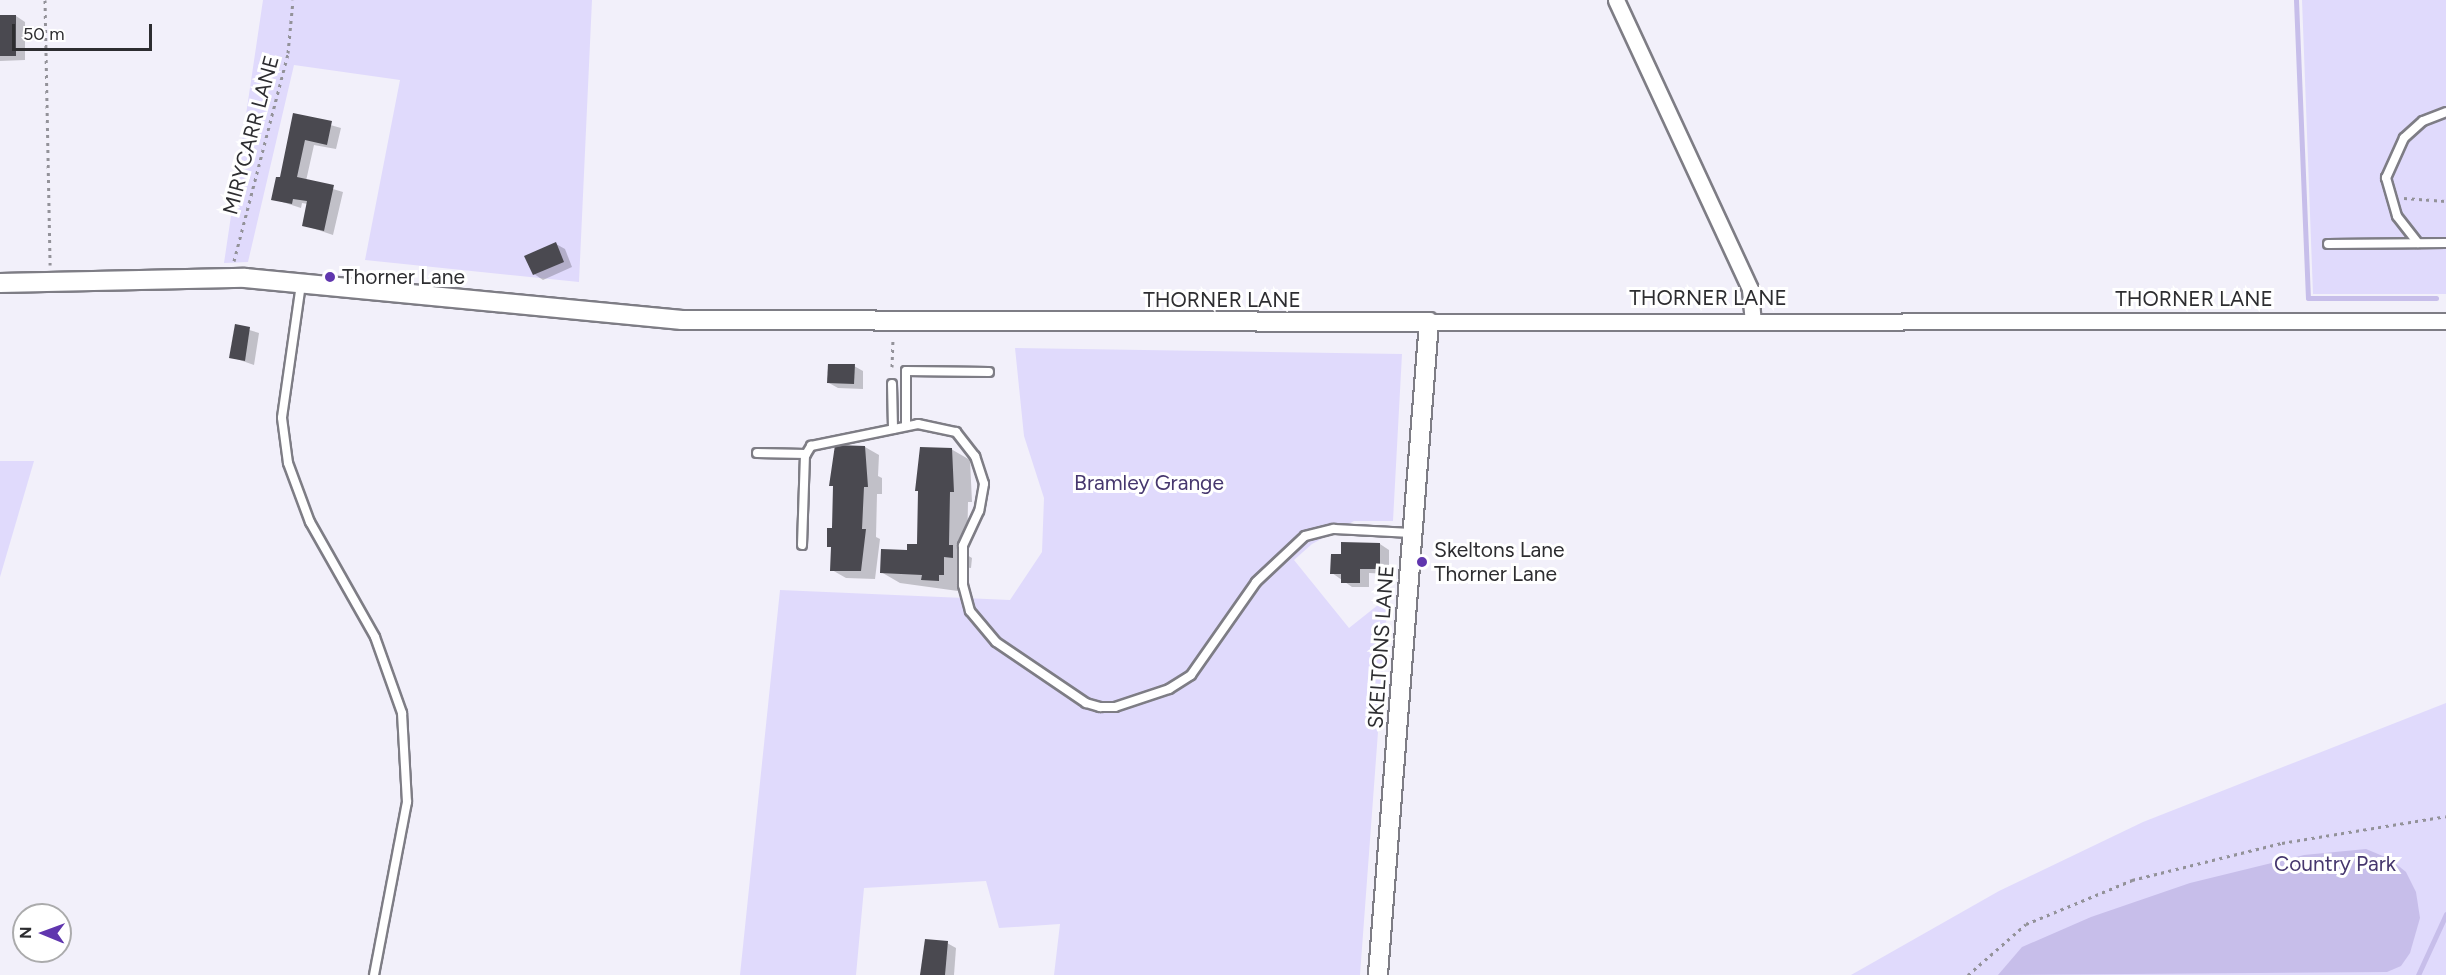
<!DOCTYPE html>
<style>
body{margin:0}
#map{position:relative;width:2446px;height:975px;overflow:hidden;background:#f2f0fa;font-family:Figtree,sans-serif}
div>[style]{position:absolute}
.green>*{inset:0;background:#e0dafc}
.water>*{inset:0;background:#c7beea}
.shadow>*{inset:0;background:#0003}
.stream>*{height:5px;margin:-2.5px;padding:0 2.5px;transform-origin:2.5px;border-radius:2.5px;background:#c7beea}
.building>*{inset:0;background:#4a4950}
.path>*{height:3px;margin-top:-1.5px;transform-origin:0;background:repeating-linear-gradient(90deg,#939299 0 3px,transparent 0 7.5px)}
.roads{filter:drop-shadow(2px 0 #7e7d85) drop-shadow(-2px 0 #7e7d85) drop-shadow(0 2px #7e7d85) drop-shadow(0 -2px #7e7d85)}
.service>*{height:8px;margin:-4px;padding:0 4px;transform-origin:4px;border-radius:4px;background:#fff}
.minor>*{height:15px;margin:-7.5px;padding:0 7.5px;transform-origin:7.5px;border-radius:7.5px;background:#fff}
.tertiary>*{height:18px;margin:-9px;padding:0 9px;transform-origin:9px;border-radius:9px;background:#fff}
.dots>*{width:16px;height:16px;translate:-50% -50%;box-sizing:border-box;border:3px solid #fff;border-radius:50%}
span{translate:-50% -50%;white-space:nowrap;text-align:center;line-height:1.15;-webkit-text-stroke:6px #fff;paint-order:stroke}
.street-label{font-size:21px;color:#2d2d30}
.poi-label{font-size:21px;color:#2d2d30}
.left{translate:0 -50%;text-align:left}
.park-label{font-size:21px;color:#46376e}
.north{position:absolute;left:12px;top:903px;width:60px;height:60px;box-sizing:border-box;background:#fff;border:2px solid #ababac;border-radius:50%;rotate:271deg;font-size:16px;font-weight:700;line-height:24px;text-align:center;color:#2d2d30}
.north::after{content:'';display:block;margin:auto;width:21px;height:27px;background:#6036ae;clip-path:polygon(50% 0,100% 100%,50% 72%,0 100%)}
.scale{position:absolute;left:12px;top:24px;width:140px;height:27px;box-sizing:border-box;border:3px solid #2d2d30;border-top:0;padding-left:8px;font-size:18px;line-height:21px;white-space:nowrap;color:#2d2d30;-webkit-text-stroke:4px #fff;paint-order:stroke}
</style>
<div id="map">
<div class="green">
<div style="clip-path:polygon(263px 0,592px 0,579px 282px,365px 260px,400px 80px,294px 65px,248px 262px,224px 263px)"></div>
<div style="clip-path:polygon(2302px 0,2446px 0,2446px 294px,2313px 294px)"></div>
<div style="clip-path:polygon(1015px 348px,1402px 354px,1393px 521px,1354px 521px,1312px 544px,1294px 560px,1349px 628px,1388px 597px,1360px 975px,1054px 975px,1060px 924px,999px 928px,986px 881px,864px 888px,856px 975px,740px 975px,780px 590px,1010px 600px,1042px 552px,1044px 498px,1024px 436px)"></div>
<div style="clip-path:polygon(0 461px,34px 461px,0 577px)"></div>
<div style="clip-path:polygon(2446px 703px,2446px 975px,1851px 975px,1999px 891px,2143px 822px)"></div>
</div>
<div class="water">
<div style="clip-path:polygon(2366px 849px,2390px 859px,2406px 872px,2416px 892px,2420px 918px,2410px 953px,2401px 966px,2387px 972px,1998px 975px,2022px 947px,2091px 917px,2190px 883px,2304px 855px)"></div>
</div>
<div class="shadow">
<div style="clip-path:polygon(0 16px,16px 16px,25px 22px,25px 60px,0 61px)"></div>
<div style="clip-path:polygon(295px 115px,341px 128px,336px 149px,314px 145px,306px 181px,343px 192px,333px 235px,303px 225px,308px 204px,302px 203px,301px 208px,273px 199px,281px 179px)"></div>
<div style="clip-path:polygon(556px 244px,565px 249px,572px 267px,543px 280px,534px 274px)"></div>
<div style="clip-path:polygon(236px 326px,259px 333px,254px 365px,231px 357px)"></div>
<div style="clip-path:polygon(854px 366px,863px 371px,863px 389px,838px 388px,829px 383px)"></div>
<div style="clip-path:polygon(865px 447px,879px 455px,878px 476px,882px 478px,882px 494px,877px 494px,876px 537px,880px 539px,875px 579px,846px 578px,832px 570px,833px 548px,828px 546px,833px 530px,835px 487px,831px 485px)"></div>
<div style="clip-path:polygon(951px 449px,970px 460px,972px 502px,968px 502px,967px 555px,972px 558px,971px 568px,963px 567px,962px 585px,958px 585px,958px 591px,900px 583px,881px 572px,918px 546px)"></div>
<div style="clip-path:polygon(1380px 544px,1389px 550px,1389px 574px,1369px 573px,1369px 587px,1352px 587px,1332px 573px,1343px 556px)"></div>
<div style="clip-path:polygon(947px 943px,956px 948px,954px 975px,922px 975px)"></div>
</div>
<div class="stream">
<div style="left:2296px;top:0;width:298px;rotate:87.7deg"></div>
<div style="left:2308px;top:298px;width:128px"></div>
<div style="left:2418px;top:975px;width:67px;rotate:-65.3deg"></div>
</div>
<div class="building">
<div style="clip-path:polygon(0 15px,16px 15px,16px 56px,0 56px)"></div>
<div style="clip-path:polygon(293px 113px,332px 121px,327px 145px,305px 140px,297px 177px,334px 185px,324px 231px,302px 226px,307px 201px,293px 199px,292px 204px,271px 200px,276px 177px,280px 177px)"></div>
<div style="clip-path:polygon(556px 242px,564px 262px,533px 275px,524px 256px)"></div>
<div style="clip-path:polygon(235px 324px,250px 327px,245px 361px,229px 358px)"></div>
<div style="clip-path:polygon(828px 364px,855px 364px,854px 384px,827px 383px)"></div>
<div style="clip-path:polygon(835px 445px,865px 446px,868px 487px,864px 487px,862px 529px,866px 529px,861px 571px,830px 571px,831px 547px,827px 547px,827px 528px,832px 528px,833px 486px,829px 486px)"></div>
<div style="clip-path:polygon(920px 447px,952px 448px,954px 492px,950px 492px,949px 545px,953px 545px,953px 558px,944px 557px,944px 575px,939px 575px,939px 581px,921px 580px,922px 575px,880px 573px,881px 549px,907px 550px,907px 544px,917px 544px,918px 491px,915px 491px)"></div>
<div style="clip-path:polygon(1341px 542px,1380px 543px,1380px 569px,1360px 569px,1360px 583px,1341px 583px,1341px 574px,1330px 574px,1331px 554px,1341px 554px)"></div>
<div style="clip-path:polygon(925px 939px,948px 941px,945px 975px,920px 975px)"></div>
</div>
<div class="path">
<div style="left:45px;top:0;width:265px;rotate:88.9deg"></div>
<div style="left:2404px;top:198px;width:42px;rotate:4.1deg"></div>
<div style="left:234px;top:261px;width:215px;rotate:-75.4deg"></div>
<div style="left:288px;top:53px;width:53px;rotate:-84.6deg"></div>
<div style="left:892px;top:367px;width:29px;rotate:-88deg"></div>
<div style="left:1968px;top:975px;width:77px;rotate:-41.3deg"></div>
<div style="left:2026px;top:924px;width:115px;rotate:-22.5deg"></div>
<div style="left:2132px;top:880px;width:154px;rotate:-13.9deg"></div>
<div style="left:2282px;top:843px;width:166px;rotate:-9.3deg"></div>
</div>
<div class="roads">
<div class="service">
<div style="left:2418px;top:243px;width:34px;rotate:-128deg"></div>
<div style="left:2397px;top:216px;width:40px;rotate:-106deg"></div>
<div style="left:2386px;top:178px;width:44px;rotate:-65.8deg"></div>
<div style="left:2404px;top:138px;width:25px;rotate:-42deg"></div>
<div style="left:2423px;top:121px;width:25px;rotate:-21deg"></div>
<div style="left:2328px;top:244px;width:118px;rotate:-0.5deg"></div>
<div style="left:301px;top:284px;width:135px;rotate:98.1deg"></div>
<div style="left:282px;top:418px;width:45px;rotate:82.4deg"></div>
<div style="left:288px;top:463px;width:63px;rotate:69.6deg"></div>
<div style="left:310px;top:522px;width:132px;rotate:60.5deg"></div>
<div style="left:375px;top:637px;width:81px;rotate:70.4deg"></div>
<div style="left:402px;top:713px;width:89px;rotate:86.8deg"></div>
<div style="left:407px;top:802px;width:176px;rotate:100.8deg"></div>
<div style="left:892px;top:384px;width:45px;rotate:88.7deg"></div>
<div style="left:906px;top:425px;width:54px;rotate:-90deg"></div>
<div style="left:906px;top:371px;width:83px;rotate:0.7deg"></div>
<div style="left:757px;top:453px;width:49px;rotate:1.2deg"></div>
<div style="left:802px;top:545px;width:89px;rotate:-88.1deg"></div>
<div style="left:805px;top:456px;width:12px;rotate:-59deg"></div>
<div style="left:811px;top:446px;width:109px;rotate:-11.6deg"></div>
<div style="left:918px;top:424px;width:39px;rotate:12deg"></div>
<div style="left:956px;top:432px;width:31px;rotate:52deg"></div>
<div style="left:975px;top:456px;width:29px;rotate:72deg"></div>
<div style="left:984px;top:484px;width:27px;rotate:100deg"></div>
<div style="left:979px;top:511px;width:38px;rotate:115deg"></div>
<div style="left:963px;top:546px;width:39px;rotate:90deg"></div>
<div style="left:963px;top:585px;width:27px;rotate:75deg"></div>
<div style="left:970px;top:611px;width:40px;rotate:50deg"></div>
<div style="left:996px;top:642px;width:109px;rotate:34.1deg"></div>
<div style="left:1086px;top:703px;width:15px;rotate:16deg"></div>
<div style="left:1100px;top:707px;width:15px"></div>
<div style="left:1115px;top:707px;width:57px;rotate:-18.4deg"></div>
<div style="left:1169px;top:689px;width:26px;rotate:-32deg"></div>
<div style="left:1191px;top:675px;width:113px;rotate:-55deg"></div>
<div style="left:1256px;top:582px;width:67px;rotate:-43.2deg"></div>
<div style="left:1305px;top:536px;width:30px;rotate:-14deg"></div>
<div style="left:1334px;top:529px;width:78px;rotate:2.9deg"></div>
</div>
<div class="minor">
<div style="left:1616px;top:0;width:319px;rotate:65.1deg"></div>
<div style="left:1750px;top:289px;width:32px;rotate:85deg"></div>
<div style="left:1429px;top:322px;width:1017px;rotate:-0.06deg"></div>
</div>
<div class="tertiary">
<div style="left:0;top:283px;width:245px;rotate:-1.2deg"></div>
<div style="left:245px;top:278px;width:439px;rotate:5.5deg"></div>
<div style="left:682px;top:320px;width:747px;rotate:0.15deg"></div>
<div style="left:1429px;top:322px;width:655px;rotate:94.47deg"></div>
</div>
</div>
<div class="dots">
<div style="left:330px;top:277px;background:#6036ae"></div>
<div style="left:1422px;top:562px;background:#6036ae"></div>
</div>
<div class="street-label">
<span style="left:251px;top:135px;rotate:-75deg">MIRYCARR LANE</span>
<span style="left:1708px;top:298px">THORNER LANE</span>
<span style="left:2194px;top:299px">THORNER LANE</span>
<span style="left:1222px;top:300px">THORNER LANE</span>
<span style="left:1381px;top:647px;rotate:-86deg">SKELTONS LANE</span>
</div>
<div class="poi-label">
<span class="left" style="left:342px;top:277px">Thorner Lane</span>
<span class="left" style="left:1434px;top:562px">Skeltons Lane<br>Thorner Lane</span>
</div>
<div class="park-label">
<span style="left:1149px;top:483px">Bramley Grange</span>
<span style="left:2335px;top:864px">Country Park</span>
</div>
<div class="north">N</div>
<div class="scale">50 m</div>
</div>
